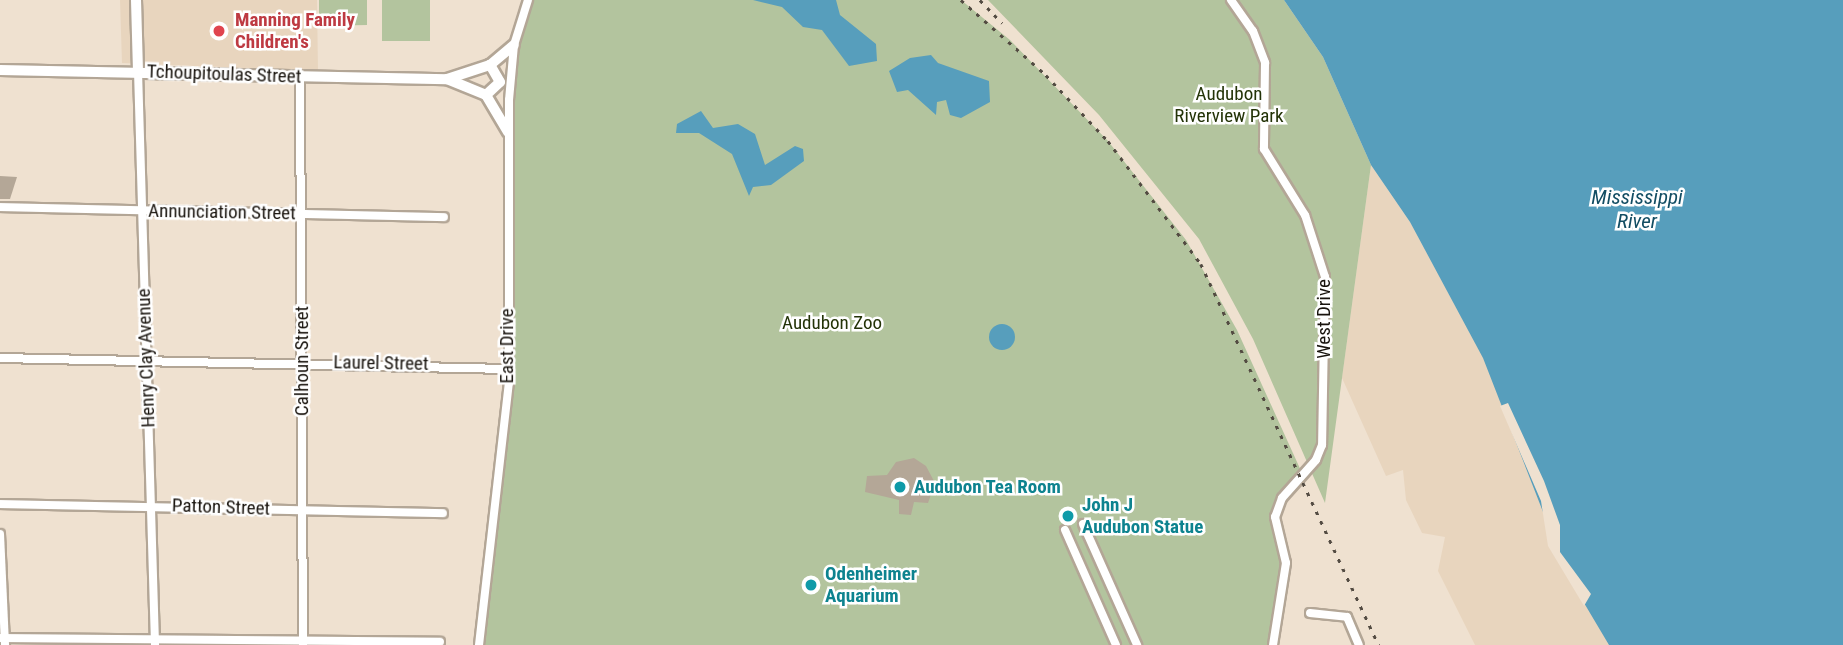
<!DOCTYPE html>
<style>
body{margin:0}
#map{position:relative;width:1843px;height:645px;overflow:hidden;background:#efe1d0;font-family:"Roboto Condensed",sans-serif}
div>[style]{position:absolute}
.built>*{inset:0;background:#e8d5be}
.green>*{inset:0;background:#b3c49e}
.water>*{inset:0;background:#579ebc}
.round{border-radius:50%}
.pier>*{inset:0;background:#efe1d0}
.building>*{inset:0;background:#b4a797}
.roads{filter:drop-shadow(2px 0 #b3a696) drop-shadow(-2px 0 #b3a696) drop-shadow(0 2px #b3a696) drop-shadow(0 -2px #b3a696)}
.street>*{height:8px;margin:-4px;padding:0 4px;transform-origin:4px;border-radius:4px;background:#fff}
.secondary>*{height:10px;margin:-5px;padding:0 5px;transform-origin:5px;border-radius:5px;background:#fff}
.rail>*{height:2.5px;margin-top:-1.25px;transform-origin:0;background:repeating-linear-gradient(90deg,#534b42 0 3.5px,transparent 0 10.5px)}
.dots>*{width:19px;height:19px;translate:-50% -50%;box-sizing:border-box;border:4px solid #fff;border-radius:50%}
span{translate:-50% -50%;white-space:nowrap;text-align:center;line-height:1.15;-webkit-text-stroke:5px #fff;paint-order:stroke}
.health-label{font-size:19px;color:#be3a42;font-weight:700}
.left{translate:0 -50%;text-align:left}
.street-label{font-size:19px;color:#18130d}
.park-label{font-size:19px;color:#233307}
.culture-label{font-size:19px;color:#0d838f;font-weight:700}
.water-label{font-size:21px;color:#124d63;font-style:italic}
</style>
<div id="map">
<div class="built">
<div style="clip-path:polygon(120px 0,317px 0,318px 71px,122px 63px)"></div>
<div style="clip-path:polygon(1371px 165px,1410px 222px,1483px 357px,1609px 645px,1475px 645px,1438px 571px,1445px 537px,1422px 533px,1406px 500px,1403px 470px,1386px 476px,1342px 378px)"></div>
</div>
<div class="green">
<div style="clip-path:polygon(319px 0,367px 0,367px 25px,319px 26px)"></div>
<div style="clip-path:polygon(382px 0,430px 0,430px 41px,382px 41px)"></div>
<div style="clip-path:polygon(528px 0,961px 0,1010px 40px,1108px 141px,1186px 240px,1237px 330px,1302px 473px,1275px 517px,1286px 563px,1275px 645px,480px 645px,509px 369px,514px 45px)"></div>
<div style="clip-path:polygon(988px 0,1284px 0,1323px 57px,1371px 165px,1325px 503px,1253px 339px,1199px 239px,1099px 115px)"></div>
</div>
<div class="water">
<div style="clip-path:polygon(753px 0,836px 0,840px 15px,876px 44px,877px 61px,849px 66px,822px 30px,803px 27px,782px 7px)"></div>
<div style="clip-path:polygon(1284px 0,1843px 0,1843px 645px,1609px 645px,1568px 576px,1483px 358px,1410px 222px,1371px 165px,1323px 57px)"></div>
<div style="clip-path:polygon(931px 55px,938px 63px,989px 81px,990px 102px,961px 118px,950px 115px,946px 100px,937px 102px,936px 115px,908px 90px,897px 92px,889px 71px,910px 58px)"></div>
<div style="clip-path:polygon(701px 111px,713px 128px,738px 124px,755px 134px,765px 165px,795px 146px,803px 149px,804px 161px,771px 185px,753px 187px,749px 196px,732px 154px,699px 133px,676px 133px,677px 124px)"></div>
<div class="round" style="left:989px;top:324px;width:26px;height:26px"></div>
</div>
<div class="pier">
<div style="clip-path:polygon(1508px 403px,1544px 481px,1560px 525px,1560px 552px,1591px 594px,1584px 606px,1548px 546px,1541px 501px,1500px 406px)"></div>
</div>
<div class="building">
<div style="clip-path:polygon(0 176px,17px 177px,10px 199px,0 199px)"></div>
<div style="clip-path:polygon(914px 458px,926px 466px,935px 483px,928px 503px,914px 502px,911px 515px,899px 514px,899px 500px,865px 492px,867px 476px,887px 475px,896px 462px)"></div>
</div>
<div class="roads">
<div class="street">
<div style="left:1231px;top:0;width:38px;rotate:55deg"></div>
<div style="left:1253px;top:31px;width:34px;rotate:69deg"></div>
<div style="left:1265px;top:63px;width:86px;rotate:90.7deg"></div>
<div style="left:1264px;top:149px;width:78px;rotate:58.2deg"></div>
<div style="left:1305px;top:215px;width:65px;rotate:72.1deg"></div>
<div style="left:1325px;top:277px;width:168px;rotate:91deg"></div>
<div style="left:1322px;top:445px;width:16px;rotate:112deg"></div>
<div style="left:1316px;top:460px;width:51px;rotate:131.8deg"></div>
<div style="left:1282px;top:498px;width:20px;rotate:110deg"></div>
<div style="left:1275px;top:517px;width:47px;rotate:76.6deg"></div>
<div style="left:1286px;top:563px;width:83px;rotate:99deg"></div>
<div style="left:138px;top:71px;width:574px;rotate:88.3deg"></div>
<div style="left:300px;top:77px;width:568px;rotate:89.7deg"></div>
<div style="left:0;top:207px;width:444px;rotate:1.3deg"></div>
<div style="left:0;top:358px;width:509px;rotate:1.24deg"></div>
<div style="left:0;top:504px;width:443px;rotate:1.2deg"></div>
<div style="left:1083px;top:524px;width:133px;rotate:65.9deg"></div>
<div style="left:1065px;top:530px;width:126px;rotate:66.1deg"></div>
<div style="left:0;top:534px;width:111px;rotate:87.4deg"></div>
<div style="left:1310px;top:613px;width:37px;rotate:6deg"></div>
<div style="left:1347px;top:617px;width:30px;rotate:67deg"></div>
<div style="left:0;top:638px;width:440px;rotate:0.5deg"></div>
<div style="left:479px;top:645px;width:264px;rotate:-83.5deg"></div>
<div style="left:509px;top:383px;width:283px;rotate:-90deg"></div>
<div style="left:509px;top:100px;width:55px;rotate:-84.8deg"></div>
<div style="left:514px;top:45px;width:47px;rotate:-72.7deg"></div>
</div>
<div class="secondary">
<div style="left:136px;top:0;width:71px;rotate:88.4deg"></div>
<div style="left:0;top:70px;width:447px;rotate:1.2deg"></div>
<div style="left:447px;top:79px;width:45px;rotate:-18deg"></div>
<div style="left:490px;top:65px;width:31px;rotate:-40deg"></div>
<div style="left:447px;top:79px;width:42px;rotate:22.3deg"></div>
<div style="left:486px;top:95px;width:43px;rotate:59.3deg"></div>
<div style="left:486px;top:95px;width:19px;rotate:-43deg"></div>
<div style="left:500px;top:82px;width:20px;rotate:-120deg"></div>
</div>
</div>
<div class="rail">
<div style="left:961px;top:0;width:113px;rotate:41.4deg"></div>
<div style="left:1046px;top:75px;width:91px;rotate:46.8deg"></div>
<div style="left:1108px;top:141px;width:154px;rotate:52.9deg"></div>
<div style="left:1201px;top:264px;width:421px;rotate:65deg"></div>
<div style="left:980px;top:0;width:32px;rotate:46deg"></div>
</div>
<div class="dots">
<div style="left:219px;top:31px;background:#e0444e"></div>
<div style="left:900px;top:487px;background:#0f9aa8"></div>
<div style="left:1068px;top:516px;background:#0f9aa8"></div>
<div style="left:811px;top:585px;background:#0f9aa8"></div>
</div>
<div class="health-label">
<span class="left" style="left:235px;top:31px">Manning Family<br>Children's</span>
</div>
<div class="street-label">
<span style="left:224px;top:74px;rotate:2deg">Tchoupitoulas Street</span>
<span style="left:222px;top:212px;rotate:1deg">Annunciation Street</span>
<span style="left:1324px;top:319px;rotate:-90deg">West Drive</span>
<span style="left:507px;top:346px;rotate:-90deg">East Drive</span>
<span style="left:146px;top:358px;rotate:-92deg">Henry Clay Avenue</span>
<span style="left:302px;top:361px;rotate:-90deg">Calhoun Street</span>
<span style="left:381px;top:363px;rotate:1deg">Laurel Street</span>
<span style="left:221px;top:507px;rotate:2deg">Patton Street</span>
</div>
<div class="park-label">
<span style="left:1229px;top:105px">Audubon<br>Riverview Park</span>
<span style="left:832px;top:323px">Audubon Zoo</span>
</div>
<div class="culture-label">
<span class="left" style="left:914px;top:487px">Audubon Tea Room</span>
<span class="left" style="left:1082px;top:516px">John J<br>Audubon Statue</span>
<span class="left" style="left:825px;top:585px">Odenheimer<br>Aquarium</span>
</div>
<div class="water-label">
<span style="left:1637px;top:209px">Mississippi<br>River</span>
</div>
</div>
